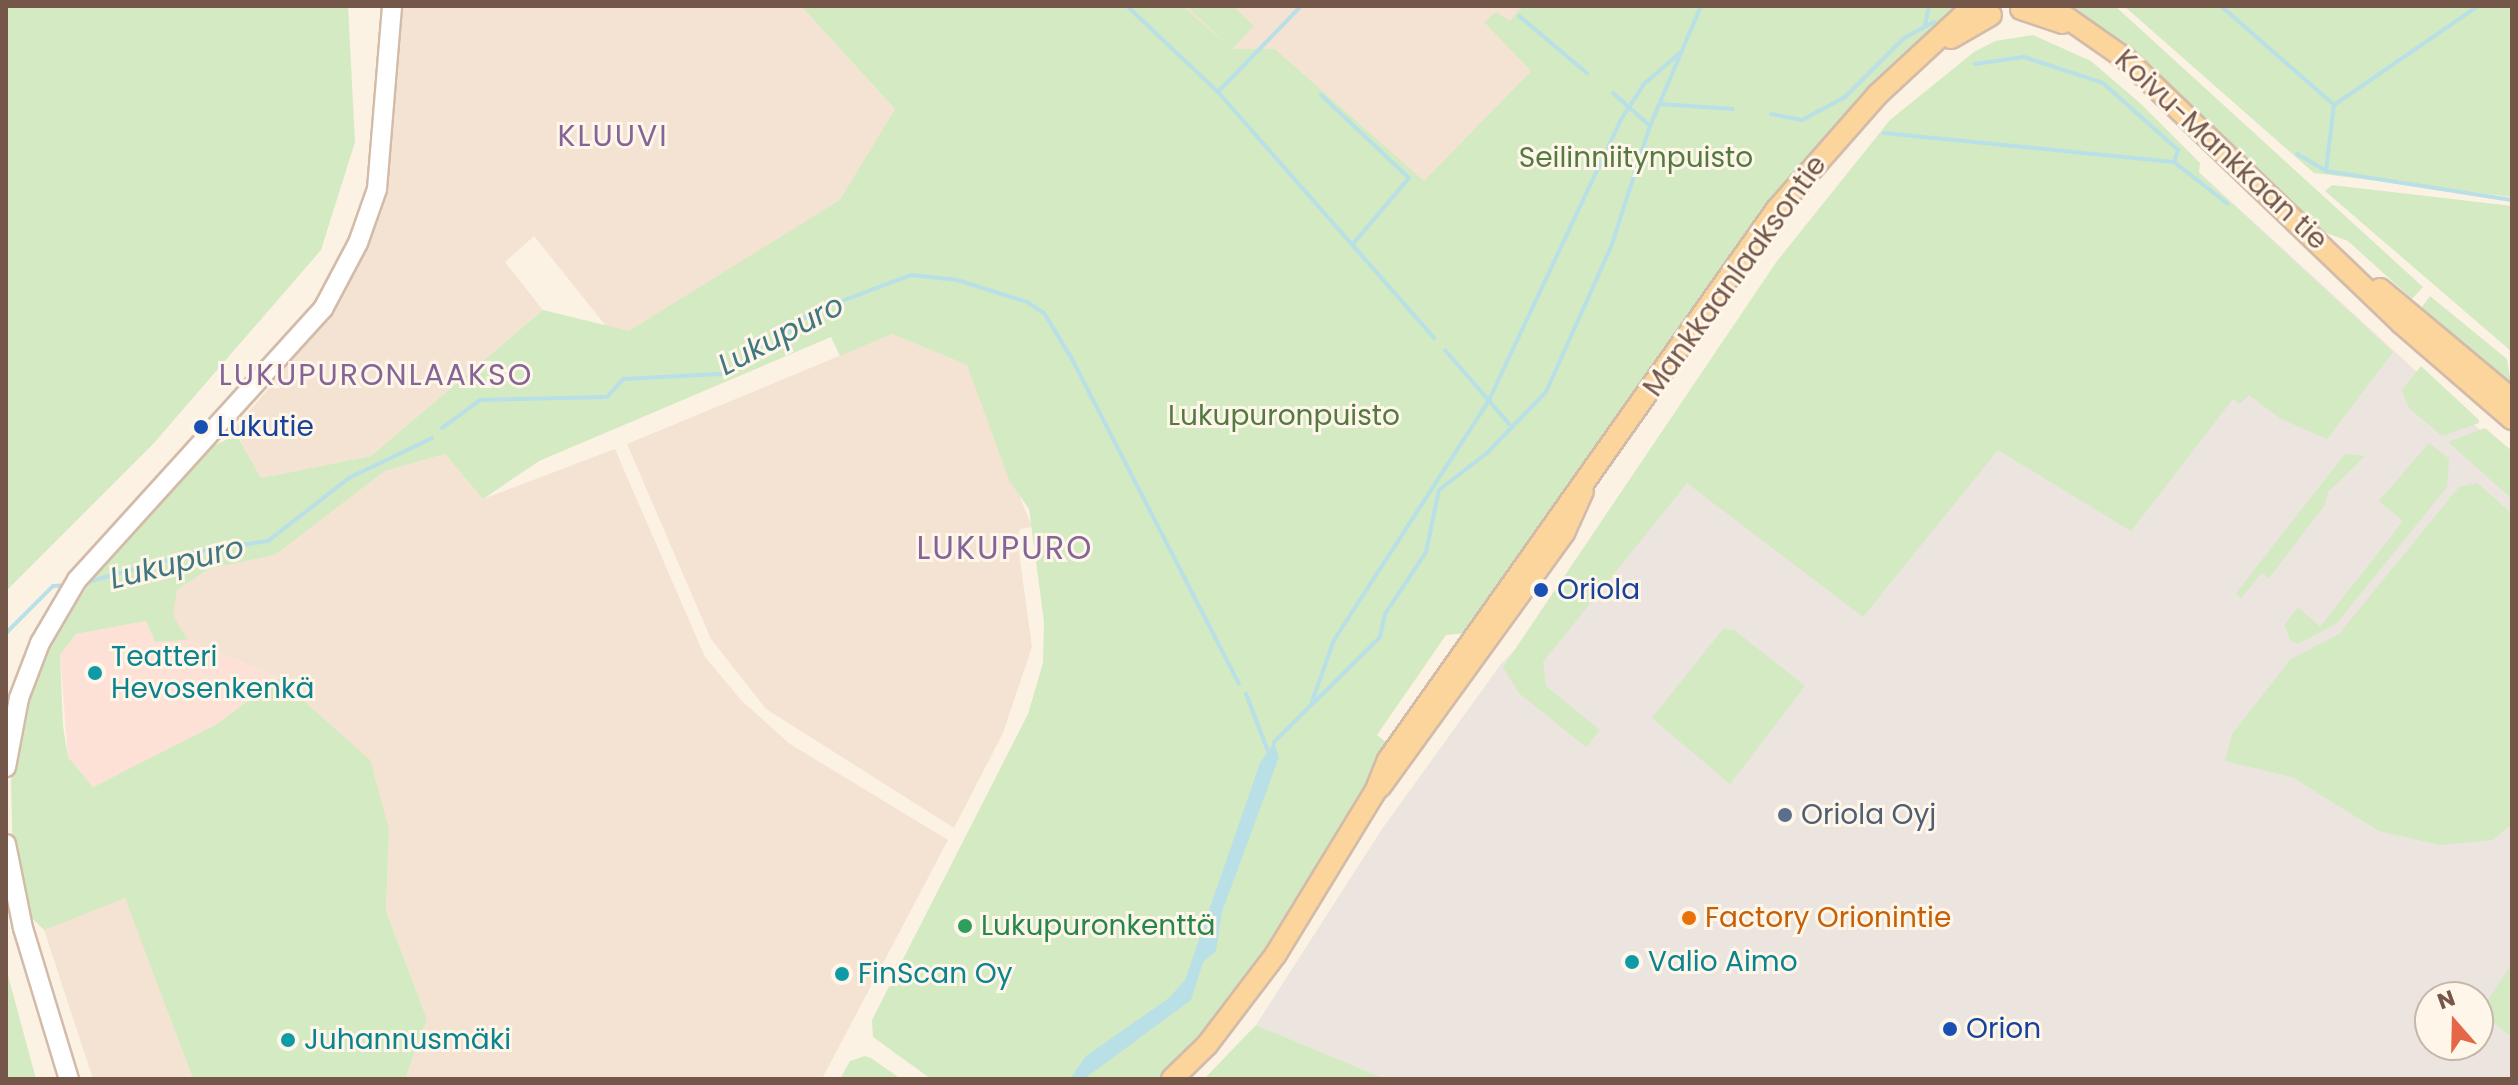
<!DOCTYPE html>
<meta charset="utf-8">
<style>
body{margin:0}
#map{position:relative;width:2518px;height:1085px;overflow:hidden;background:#fcf2e3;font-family:Poppins,sans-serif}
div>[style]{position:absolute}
.residential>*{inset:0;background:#f4e3d2}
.commercial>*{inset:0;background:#fde1d7}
.industrial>*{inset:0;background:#ece4de}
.green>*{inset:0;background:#d3eac2}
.water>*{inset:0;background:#b8e0e6}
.stream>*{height:4px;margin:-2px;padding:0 2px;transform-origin:2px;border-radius:2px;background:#b8e0e6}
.roads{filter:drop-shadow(2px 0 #d3bbaa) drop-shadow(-2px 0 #d3bbaa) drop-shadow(0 2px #d3bbaa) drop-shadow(0 -2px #d3bbaa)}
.secondary>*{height:18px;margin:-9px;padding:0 9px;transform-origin:9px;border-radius:9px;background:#fff}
.primary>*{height:20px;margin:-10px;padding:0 10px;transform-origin:10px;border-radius:10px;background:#fbd59c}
.dots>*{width:22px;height:22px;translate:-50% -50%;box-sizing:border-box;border:4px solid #fff6ea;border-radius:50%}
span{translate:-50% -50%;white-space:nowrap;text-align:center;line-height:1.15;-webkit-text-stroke:6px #fff6ea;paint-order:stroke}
.street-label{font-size:28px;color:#745749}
.park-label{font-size:28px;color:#547a42}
.transit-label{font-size:28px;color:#164399}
.left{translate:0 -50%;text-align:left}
.culture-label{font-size:28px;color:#0d838f}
.service-label{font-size:28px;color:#4e5e75}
.food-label{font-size:28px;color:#c56008}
.leisure-label{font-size:28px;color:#27864d}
.neighbourhood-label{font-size:30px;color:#856598;letter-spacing:2px}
.water-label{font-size:30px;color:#407781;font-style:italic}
.quarter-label{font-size:32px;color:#856598;letter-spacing:2px}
.frame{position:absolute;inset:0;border:8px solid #745749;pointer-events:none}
.north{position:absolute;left:2414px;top:981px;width:80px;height:80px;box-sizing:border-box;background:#fff6ea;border:2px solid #c7b6aa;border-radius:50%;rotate:340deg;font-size:22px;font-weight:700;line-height:32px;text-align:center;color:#745749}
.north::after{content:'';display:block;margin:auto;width:28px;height:36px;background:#e66748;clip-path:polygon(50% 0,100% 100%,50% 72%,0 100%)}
</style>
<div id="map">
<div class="residential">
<div style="clip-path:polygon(402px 6px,801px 6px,895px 109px,841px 200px,629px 332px,606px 326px,534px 236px,505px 262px,543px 310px,371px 456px,261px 478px,234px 429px,329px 317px,362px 252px,385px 190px)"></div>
<div style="clip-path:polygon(1183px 6px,1522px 6px,1510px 22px,1531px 71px,1424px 182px,1275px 49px,1227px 49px)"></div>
<div style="clip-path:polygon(892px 334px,967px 365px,1032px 527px,1020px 529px,1017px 538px,1032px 647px,1003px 733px,954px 828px,766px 709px,711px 639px,627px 444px)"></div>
<div style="clip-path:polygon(615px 449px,705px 657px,742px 701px,790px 744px,948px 840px,822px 1079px,405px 1079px,427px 1019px,386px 911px,389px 829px,288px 682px,188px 640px,172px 616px,177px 590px,209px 569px,275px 555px,385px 471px,445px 454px,483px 499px)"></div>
<div style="clip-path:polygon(125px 897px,193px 1079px,93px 1079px,44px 930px)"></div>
</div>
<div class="commercial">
<div style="clip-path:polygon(146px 621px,155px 642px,188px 640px,278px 678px,217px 724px,93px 787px,68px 757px,60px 655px,76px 634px)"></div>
</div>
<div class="industrial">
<div style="clip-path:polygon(evenodd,2199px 172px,2512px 459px,2512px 1079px,1386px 1079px,1256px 1025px,1382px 829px,1501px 664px,1536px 628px,1652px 457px,2199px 172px,2430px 997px,2478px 997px,2478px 1045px,2430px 1045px,2430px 997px)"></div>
</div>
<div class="green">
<div style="clip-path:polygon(6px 6px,348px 6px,355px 142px,321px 250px,154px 443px,6px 591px)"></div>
<div style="clip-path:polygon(801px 6px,1183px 6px,1231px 49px,1187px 6px,1233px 6px,1254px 26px,1232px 49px,1275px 49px,1424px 181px,1531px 71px,1484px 22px,1496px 12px,1510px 21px,1522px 6px,1969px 6px,1875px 85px,1820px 142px,1467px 633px,1446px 635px,1377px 735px,1388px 744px,1372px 775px,1264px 954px,1224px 1011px,1160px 1079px,931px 1079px,873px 1037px,872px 1020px,1028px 714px,1043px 663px,1044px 622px,1029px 509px,1010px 482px,967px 365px,892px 334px,840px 356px,831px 337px,539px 461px,483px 499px,445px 454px,385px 471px,275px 555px,209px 569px,177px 590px,173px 616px,188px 640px,155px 642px,146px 621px,76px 634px,60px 655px,63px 726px,68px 757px,93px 787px,217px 724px,278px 678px,370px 760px,389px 829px,386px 911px,427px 1019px,405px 1079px,193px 1079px,125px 898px,44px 930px,26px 912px,13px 859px,11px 782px,21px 715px,40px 657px,106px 559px,208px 448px,237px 435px,261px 478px,371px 456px,543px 310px,629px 331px,840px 200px,895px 109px)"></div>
<div style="clip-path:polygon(2064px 6px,2115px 6px,2423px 287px,2412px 299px,2348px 241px,2318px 230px,2123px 44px)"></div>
<div style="clip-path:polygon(2124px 6px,2512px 6px,2512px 197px,2314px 173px)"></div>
<div style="clip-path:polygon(2033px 35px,2091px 61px,2141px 104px,2200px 163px,2199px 173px,2393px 352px,2327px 439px,2281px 419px,2249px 395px,2240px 404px,2233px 399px,2131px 531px,1998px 450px,1863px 617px,1687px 483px,1543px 662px,1546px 686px,1600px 730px,1586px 747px,1519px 693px,1503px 667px,1777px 261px,1890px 120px,1974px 52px,1995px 41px)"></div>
<div style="clip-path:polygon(2332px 185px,2512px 206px,2512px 352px,2325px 191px)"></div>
<div style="clip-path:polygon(2430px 296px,2507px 359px,2512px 391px,2419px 311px)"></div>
<div style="clip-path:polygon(2421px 366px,2479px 420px,2479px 423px,2442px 436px,2409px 408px,2402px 390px)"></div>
<div style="clip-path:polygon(2485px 428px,2512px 451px,2512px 499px,2448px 442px)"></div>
<div style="clip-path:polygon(2429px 443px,2449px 459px,2447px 487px,2337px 623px,2298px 644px,2291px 641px,2284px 625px,2298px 607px,2320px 627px,2403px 521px,2379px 501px)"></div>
<div style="clip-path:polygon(2345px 454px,2365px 456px,2328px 492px,2325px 505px,2269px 578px,2262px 573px,2241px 598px,2236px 593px)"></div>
<div style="clip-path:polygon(2477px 483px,2512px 514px,2512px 824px,2493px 840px,2440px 845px,2379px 831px,2292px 777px,2225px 761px,2232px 734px,2291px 659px,2339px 634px,2459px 487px)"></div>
<div style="clip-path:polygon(1723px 629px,1734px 630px,1805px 686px,1730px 784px,1652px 718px)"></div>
<div style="clip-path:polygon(2512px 963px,2512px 1037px,2487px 1018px,2484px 1006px)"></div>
<div style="clip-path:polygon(6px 968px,36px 1079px,6px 1079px)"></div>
<div style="clip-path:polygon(1256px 1025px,1376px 1075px,1386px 1079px,1204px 1079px)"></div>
<div style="clip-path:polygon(865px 1056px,871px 1058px,901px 1079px,840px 1079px,850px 1061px)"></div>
</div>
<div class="water">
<div style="clip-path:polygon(1274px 742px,1279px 757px,1222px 912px,1216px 951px,1203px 962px,1191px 1000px,1084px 1079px,1070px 1079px,1086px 1056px,1169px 998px,1185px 980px,1260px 763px)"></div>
</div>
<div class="stream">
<div style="left:1127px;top:6px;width:125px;rotate:43.4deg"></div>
<div style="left:1218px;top:92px;width:327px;rotate:48.7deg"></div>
<div style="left:2221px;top:6px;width:150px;rotate:41.2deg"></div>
<div style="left:1519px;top:16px;width:89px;rotate:40deg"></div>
<div style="left:1925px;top:25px;width:19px;rotate:-78deg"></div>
<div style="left:1975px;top:64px;width:49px;rotate:-8.1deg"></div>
<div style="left:2024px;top:57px;width:83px;rotate:18.2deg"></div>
<div style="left:2103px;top:83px;width:101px;rotate:41.8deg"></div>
<div style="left:2178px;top:150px;width:13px;rotate:108deg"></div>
<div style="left:1218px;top:92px;width:120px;rotate:-46deg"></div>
<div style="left:1613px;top:93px;width:50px;rotate:41.7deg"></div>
<div style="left:1321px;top:95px;width:121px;rotate:43.3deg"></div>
<div style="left:1409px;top:178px;width:88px;rotate:130.4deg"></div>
<div style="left:1660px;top:104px;width:73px;rotate:3.9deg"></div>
<div style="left:1771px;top:114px;width:32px;rotate:11deg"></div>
<div style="left:1802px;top:120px;width:49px;rotate:-28.1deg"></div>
<div style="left:1845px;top:97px;width:83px;rotate:-45deg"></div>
<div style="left:1904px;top:38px;width:34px;rotate:-28deg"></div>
<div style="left:1884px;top:133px;width:291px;rotate:5.7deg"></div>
<div style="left:2174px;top:162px;width:68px;rotate:37.9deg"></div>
<div style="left:2297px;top:154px;width:34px;rotate:30deg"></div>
<div style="left:2326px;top:171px;width:188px;rotate:8.9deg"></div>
<div style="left:2326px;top:171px;width:66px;rotate:-83.1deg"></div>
<div style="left:2334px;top:105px;width:175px;rotate:-34.5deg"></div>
<div style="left:1445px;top:350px;width:98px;rotate:49.1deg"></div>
<div style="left:442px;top:428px;width:47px;rotate:-36.4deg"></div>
<div style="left:480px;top:400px;width:127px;rotate:-1.4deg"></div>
<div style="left:607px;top:397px;width:24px;rotate:-48deg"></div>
<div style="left:623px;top:379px;width:98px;rotate:-2.9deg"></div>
<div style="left:721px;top:374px;width:69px;rotate:-28.4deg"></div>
<div style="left:782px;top:341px;width:22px;rotate:-54deg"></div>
<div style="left:795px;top:323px;width:26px;rotate:-29deg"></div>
<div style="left:818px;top:310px;width:99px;rotate:-20.6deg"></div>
<div style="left:911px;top:275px;width:46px;rotate:6.2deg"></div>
<div style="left:957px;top:280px;width:73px;rotate:17.4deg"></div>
<div style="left:1027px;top:302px;width:20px;rotate:33deg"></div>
<div style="left:1044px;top:313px;width:54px;rotate:58.7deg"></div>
<div style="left:1072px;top:359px;width:365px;rotate:62.8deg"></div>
<div style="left:80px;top:584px;width:125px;rotate:-15.3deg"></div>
<div style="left:201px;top:551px;width:68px;rotate:-8.5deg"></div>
<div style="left:268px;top:541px;width:103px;rotate:-37.9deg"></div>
<div style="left:349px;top:478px;width:92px;rotate:-25.7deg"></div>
<div style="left:6px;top:633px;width:66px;rotate:-45deg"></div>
<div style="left:53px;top:586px;width:15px;rotate:-4deg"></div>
<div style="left:1246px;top:694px;width:61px;rotate:68.9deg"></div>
<div style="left:1312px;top:702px;width:66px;rotate:-70.5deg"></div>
<div style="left:1334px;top:640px;width:286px;rotate:-57.1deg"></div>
<div style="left:1489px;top:400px;width:308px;rotate:-64.8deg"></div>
<div style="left:1620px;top:121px;width:44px;rotate:-57deg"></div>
<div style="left:1644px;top:84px;width:50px;rotate:-41deg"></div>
<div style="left:1274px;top:742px;width:149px;rotate:-44.7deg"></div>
<div style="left:1380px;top:637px;width:24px;rotate:-78deg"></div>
<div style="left:1385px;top:614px;width:74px;rotate:-56.5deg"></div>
<div style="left:1426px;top:552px;width:63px;rotate:-78.2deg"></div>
<div style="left:1439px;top:490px;width:61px;rotate:-37.6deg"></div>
<div style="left:1487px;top:453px;width:85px;rotate:-46deg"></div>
<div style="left:1546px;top:392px;width:159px;rotate:-65.9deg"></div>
<div style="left:1611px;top:247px;width:127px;rotate:-72.1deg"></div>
<div style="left:1650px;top:126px;width:130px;rotate:-67deg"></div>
</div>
<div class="roads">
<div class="secondary">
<div style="left:6px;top:767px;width:70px;rotate:-79.3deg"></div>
<div style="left:19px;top:698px;width:59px;rotate:-69.1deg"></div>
<div style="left:40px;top:643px;width:73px;rotate:-59.6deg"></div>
<div style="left:77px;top:580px;width:366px;rotate:-47.8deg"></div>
<div style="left:323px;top:309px;width:75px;rotate:-62.1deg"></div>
<div style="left:358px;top:243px;width:57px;rotate:-70.6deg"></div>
<div style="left:377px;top:189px;width:184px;rotate:-85.3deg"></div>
<div style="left:6px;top:844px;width:86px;rotate:78.6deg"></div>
<div style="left:23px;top:928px;width:158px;rotate:73.1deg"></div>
</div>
<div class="primary">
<div style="left:2050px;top:6px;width:94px;rotate:35deg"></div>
<div style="left:2127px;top:60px;width:380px;rotate:43.8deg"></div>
<div style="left:2401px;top:323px;width:147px;rotate:40.9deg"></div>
<div style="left:2021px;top:9px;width:44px;rotate:18.4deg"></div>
<div style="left:1951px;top:38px;width:46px;rotate:-29.9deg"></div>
<div style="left:2380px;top:289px;width:172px;rotate:39.8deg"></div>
<div style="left:1380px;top:787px;width:314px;rotate:-54.1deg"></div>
<div style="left:1564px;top:533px;width:46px;rotate:-65.7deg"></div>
<div style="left:1172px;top:1079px;width:49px;rotate:-44.2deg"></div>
<div style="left:1207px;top:1045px;width:114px;rotate:-52.8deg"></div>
<div style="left:1276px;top:954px;width:190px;rotate:-58.6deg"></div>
<div style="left:1375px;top:792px;width:35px;rotate:-68deg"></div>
<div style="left:1388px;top:760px;width:674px;rotate:-54.78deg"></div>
<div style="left:1777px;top:209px;width:152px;rotate:-48.7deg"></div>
<div style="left:1877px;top:95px;width:131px;rotate:-42.8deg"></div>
</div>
</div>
<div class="dots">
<div style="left:201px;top:427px;background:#1a4fb4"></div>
<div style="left:1541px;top:590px;background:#1a4fb4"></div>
<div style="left:95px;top:673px;background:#0f9aa8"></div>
<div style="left:1785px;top:815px;background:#5c6f8a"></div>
<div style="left:1689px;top:918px;background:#e8710a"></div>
<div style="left:965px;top:926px;background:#2e9e5b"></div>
<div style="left:1632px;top:962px;background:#0f9aa8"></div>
<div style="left:842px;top:974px;background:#0f9aa8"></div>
<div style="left:1950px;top:1029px;background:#1a4fb4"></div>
<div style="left:288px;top:1040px;background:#0f9aa8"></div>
</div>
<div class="street-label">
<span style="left:2221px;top:150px;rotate:43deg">Koivu-Mankkaan tie</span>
<span style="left:1735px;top:276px;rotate:-54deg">Mankkaanlaaksontie</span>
</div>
<div class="park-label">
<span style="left:1636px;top:158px">Seilinniitynpuisto</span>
<span style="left:1284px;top:416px">Lukupuronpuisto</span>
</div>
<div class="transit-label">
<span class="left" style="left:217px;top:427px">Lukutie</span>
<span class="left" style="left:1557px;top:590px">Oriola</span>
<span class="left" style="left:1966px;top:1029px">Orion</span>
</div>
<div class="culture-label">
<span class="left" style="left:111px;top:673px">Teatteri<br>Hevosenkenkä</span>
<span class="left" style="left:1648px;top:962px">Valio Aimo</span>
<span class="left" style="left:858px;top:974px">FinScan Oy</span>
<span class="left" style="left:304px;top:1040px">Juhannusmäki</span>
</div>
<div class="service-label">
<span class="left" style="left:1801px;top:815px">Oriola Oyj</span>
</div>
<div class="food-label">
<span class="left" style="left:1705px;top:918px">Factory Orionintie</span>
</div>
<div class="leisure-label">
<span class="left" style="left:981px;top:926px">Lukupuronkenttä</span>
</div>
<div class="neighbourhood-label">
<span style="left:613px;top:136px">KLUUVI</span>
<span style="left:376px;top:375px">LUKUPURONLAAKSO</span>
</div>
<div class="water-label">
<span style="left:781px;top:335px;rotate:-28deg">Lukupuro</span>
<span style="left:177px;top:563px;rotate:-14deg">Lukupuro</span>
</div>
<div class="quarter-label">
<span style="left:1005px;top:548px">LUKUPURO</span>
</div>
<div class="frame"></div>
<div class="north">N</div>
</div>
